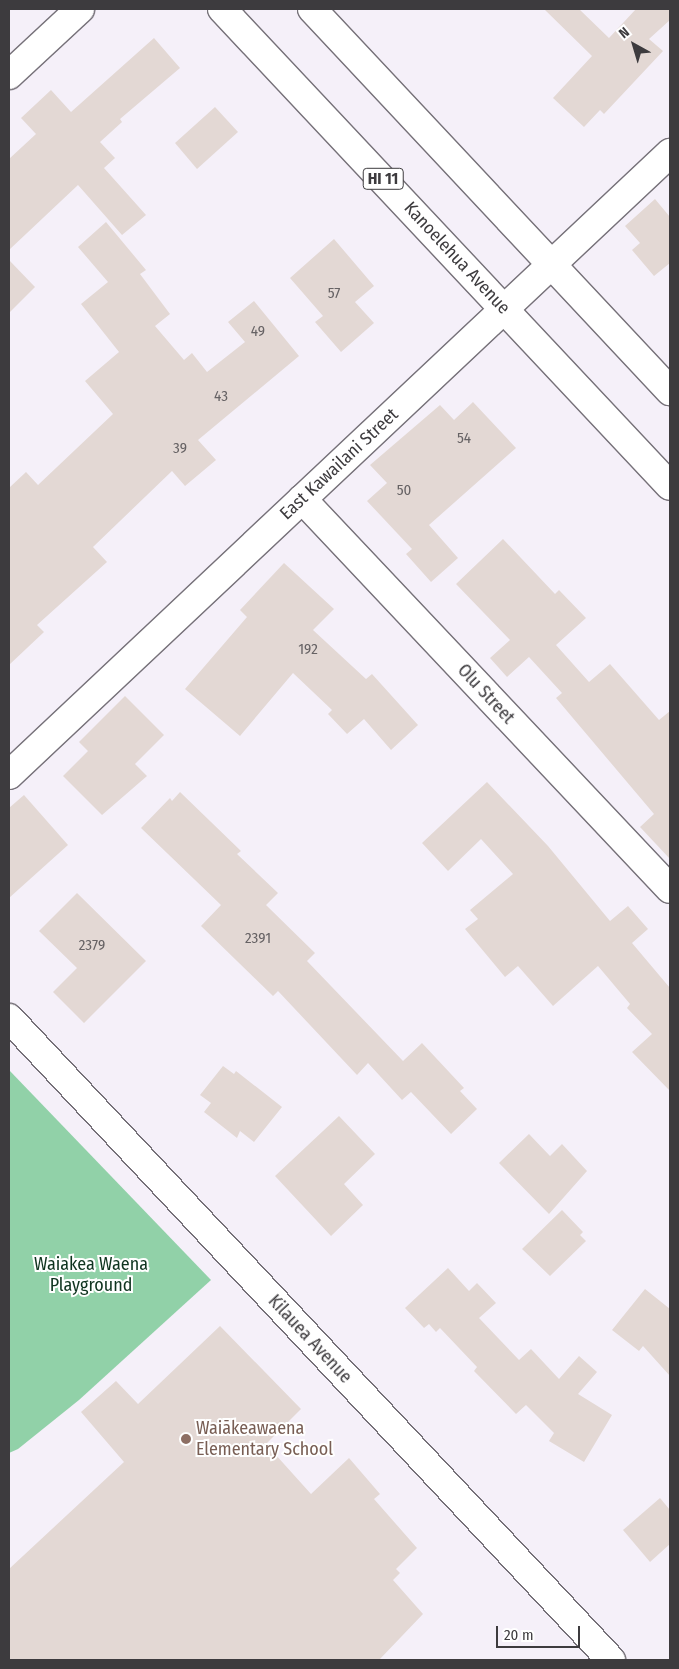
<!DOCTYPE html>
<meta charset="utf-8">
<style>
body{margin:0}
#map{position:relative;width:679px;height:1669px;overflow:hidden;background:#f5f0f9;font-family:"Fira Sans Condensed",sans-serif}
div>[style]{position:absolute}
.green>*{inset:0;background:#91d1a8}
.building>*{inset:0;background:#e3d8d4}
.roads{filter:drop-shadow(1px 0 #767179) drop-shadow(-1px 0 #767179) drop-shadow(0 1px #767179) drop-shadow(0 -1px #767179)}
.minor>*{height:28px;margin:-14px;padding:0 14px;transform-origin:14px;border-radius:14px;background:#fff}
.tertiary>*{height:28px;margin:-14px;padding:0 14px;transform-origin:14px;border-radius:14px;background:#fff}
.trunk>*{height:28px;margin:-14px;padding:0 14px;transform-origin:14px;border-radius:14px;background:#fff}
.dots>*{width:14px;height:14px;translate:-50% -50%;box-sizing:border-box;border:2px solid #fff;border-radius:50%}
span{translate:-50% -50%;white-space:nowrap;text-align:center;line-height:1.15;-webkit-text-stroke:4px #fff;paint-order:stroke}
.number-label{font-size:15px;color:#666264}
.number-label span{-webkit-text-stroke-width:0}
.shield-label span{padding:1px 4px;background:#fff;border:1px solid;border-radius:4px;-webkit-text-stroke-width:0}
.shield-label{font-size:16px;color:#3d3b3e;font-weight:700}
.street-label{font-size:18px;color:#3d3b3e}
.park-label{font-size:18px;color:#0f341f}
.education-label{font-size:18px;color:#785e54}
.left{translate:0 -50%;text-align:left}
.frame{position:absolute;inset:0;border:10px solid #3d3b3e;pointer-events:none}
.north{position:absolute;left:609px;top:20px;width:50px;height:50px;-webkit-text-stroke:4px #fff;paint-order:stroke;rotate:321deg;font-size:14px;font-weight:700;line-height:20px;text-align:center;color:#3d3b3e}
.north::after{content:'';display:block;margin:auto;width:18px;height:22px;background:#3d3b3e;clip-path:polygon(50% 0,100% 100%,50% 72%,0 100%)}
.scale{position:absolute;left:496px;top:1626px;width:84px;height:22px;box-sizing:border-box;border:2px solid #3d3b3e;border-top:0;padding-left:6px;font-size:15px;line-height:18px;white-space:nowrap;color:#3d3b3e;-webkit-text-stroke:4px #fff;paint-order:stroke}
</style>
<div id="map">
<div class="green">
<div style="clip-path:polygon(9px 1070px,211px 1280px,79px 1400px,18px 1449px,9px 1453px)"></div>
</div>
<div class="building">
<div style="clip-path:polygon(544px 9px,579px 9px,609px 38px,636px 9px,670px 9px,670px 20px,649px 39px,663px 51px,604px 114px,600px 110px,584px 127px,553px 98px,592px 56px)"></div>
<div style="clip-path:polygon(154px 38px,180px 68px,120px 119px,122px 122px,100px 142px,115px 158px,104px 168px,146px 215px,122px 235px,78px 185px,9px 250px,9px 159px,36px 134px,21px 118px,51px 90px,71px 112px)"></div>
<div style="clip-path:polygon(215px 107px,238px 132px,197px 169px,175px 143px)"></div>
<div style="clip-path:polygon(655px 199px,670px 217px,670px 263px,654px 276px,632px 250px,640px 243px,625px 226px)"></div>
<div style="clip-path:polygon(106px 222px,146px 270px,140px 274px,170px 314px,155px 326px,184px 360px,192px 353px,207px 372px,245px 342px,228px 322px,254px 301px,299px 356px,198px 440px,216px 460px,185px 486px,172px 471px,93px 547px,107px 562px,37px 625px,44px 632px,9px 665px,9px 488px,26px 472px,38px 485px,113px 414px,85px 381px,119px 352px,81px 304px,108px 282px,78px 247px)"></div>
<div style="clip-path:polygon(334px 239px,374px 286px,355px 302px,374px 323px,341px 352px,315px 322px,323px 316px,290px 278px)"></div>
<div style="clip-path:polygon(9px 260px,35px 287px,9px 313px)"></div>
<div style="clip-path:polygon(473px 402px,516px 448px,429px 525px,458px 558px,431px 582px,406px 554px,412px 549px,367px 501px,387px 483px,370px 465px,440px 405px,454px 420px)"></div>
<div style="clip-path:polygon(503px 539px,555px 594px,559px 590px,586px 618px,556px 645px,589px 682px,610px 664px,659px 720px,670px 711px,670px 859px,640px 827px,654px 814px,556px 698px,562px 693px,529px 657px,507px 677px,490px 658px,510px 640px,456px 584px)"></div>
<div style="clip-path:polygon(284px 563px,334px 609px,313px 630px,366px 679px,372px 674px,418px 725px,391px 750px,364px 719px,347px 734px,328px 714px,332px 710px,293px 673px,240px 736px,185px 689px,247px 617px,240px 610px)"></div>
<div style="clip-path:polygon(125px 696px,164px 735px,135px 764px,147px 776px,102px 815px,63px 776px,88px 751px,79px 742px)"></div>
<div style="clip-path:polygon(487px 782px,548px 846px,610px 921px,628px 906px,648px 929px,632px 943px,670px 988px,670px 1091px,632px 1052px,652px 1034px,627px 1008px,630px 1004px,598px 966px,553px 1006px,518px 966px,505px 977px,465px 929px,478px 919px,470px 910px,513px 874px,481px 839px,448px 871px,422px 843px)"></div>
<div style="clip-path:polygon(180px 792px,241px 851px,237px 854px,278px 893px,266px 905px,315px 953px,307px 961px,403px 1061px,422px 1043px,464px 1088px,460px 1091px,477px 1109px,451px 1134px,411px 1092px,402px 1100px,368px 1063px,357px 1075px,278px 991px,273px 996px,201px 926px,221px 905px,141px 828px,170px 798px,172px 801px)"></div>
<div style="clip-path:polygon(24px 795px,68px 845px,9px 898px,9px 808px)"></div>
<div style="clip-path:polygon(77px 893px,146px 961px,84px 1023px,53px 992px,77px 968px,39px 931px)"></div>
<div style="clip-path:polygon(223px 1066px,234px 1074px,236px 1071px,282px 1107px,254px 1142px,240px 1131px,237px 1138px,204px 1112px,211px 1103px,200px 1095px)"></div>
<div style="clip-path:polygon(339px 1116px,375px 1154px,344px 1184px,363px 1205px,331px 1236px,275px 1176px)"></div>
<div style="clip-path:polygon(529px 1134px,550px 1156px,562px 1144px,587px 1171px,549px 1214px,499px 1163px)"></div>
<div style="clip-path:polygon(562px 1210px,583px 1232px,580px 1235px,586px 1241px,550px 1276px,522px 1249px)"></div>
<div style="clip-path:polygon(448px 1268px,469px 1291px,477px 1283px,496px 1303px,479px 1318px,519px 1360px,531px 1349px,559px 1379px,579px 1356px,597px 1372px,578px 1394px,612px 1415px,584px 1462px,549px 1441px,554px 1433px,526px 1405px,516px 1414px,474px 1371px,477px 1367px,440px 1328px,436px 1332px,429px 1324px,424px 1328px,405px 1308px)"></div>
<div style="clip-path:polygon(645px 1289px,670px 1309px,670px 1376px,643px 1346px,639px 1351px,612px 1330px)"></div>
<div style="clip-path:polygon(220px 1326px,301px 1409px,266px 1444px,311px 1494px,349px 1458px,380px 1494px,374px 1499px,417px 1548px,396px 1569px,400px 1573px,393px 1580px,423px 1614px,379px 1660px,9px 1660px,9px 1569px,124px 1462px,81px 1412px,116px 1381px,138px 1404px)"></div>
<div style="clip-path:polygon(660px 1498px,670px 1510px,670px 1544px,650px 1562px,623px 1530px)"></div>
</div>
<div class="roads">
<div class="minor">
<div style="left:9px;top:75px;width:97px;rotate:-42.9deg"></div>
<div style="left:302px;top:499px;width:536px;rotate:46.66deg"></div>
</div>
<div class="tertiary">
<div style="left:9px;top:775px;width:908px;rotate:-43.26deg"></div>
<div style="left:9px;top:1018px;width:880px;rotate:46.84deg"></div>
</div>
<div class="trunk">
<div style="left:222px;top:9px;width:654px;rotate:46.8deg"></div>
<div style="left:312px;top:9px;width:524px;rotate:46.86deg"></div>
</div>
</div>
<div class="dots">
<div style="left:186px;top:1439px;background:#8d6e63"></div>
</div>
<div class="number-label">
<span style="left:334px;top:294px">57</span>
<span style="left:258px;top:332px">49</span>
<span style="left:221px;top:397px">43</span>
<span style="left:464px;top:439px">54</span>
<span style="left:180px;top:449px">39</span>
<span style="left:404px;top:491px">50</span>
<span style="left:308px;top:650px">192</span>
<span style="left:258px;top:939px">2391</span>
<span style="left:92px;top:946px">2379</span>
</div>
<div class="shield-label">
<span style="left:383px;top:179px">HI 11</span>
</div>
<div class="street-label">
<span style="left:457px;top:258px;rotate:47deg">Kanoelehua Avenue</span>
<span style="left:339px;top:464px;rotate:-43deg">East Kawailani Street</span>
<span style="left:486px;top:694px;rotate:47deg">Olu Street</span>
<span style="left:310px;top:1339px;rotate:47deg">Kilauea Avenue</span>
</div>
<div class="park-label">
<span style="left:91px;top:1275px">Waiakea Waena<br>Playground</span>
</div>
<div class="education-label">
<span class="left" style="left:196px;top:1439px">Waiākeawaena<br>Elementary School</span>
</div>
<div class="frame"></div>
<div class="north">N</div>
<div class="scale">20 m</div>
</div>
